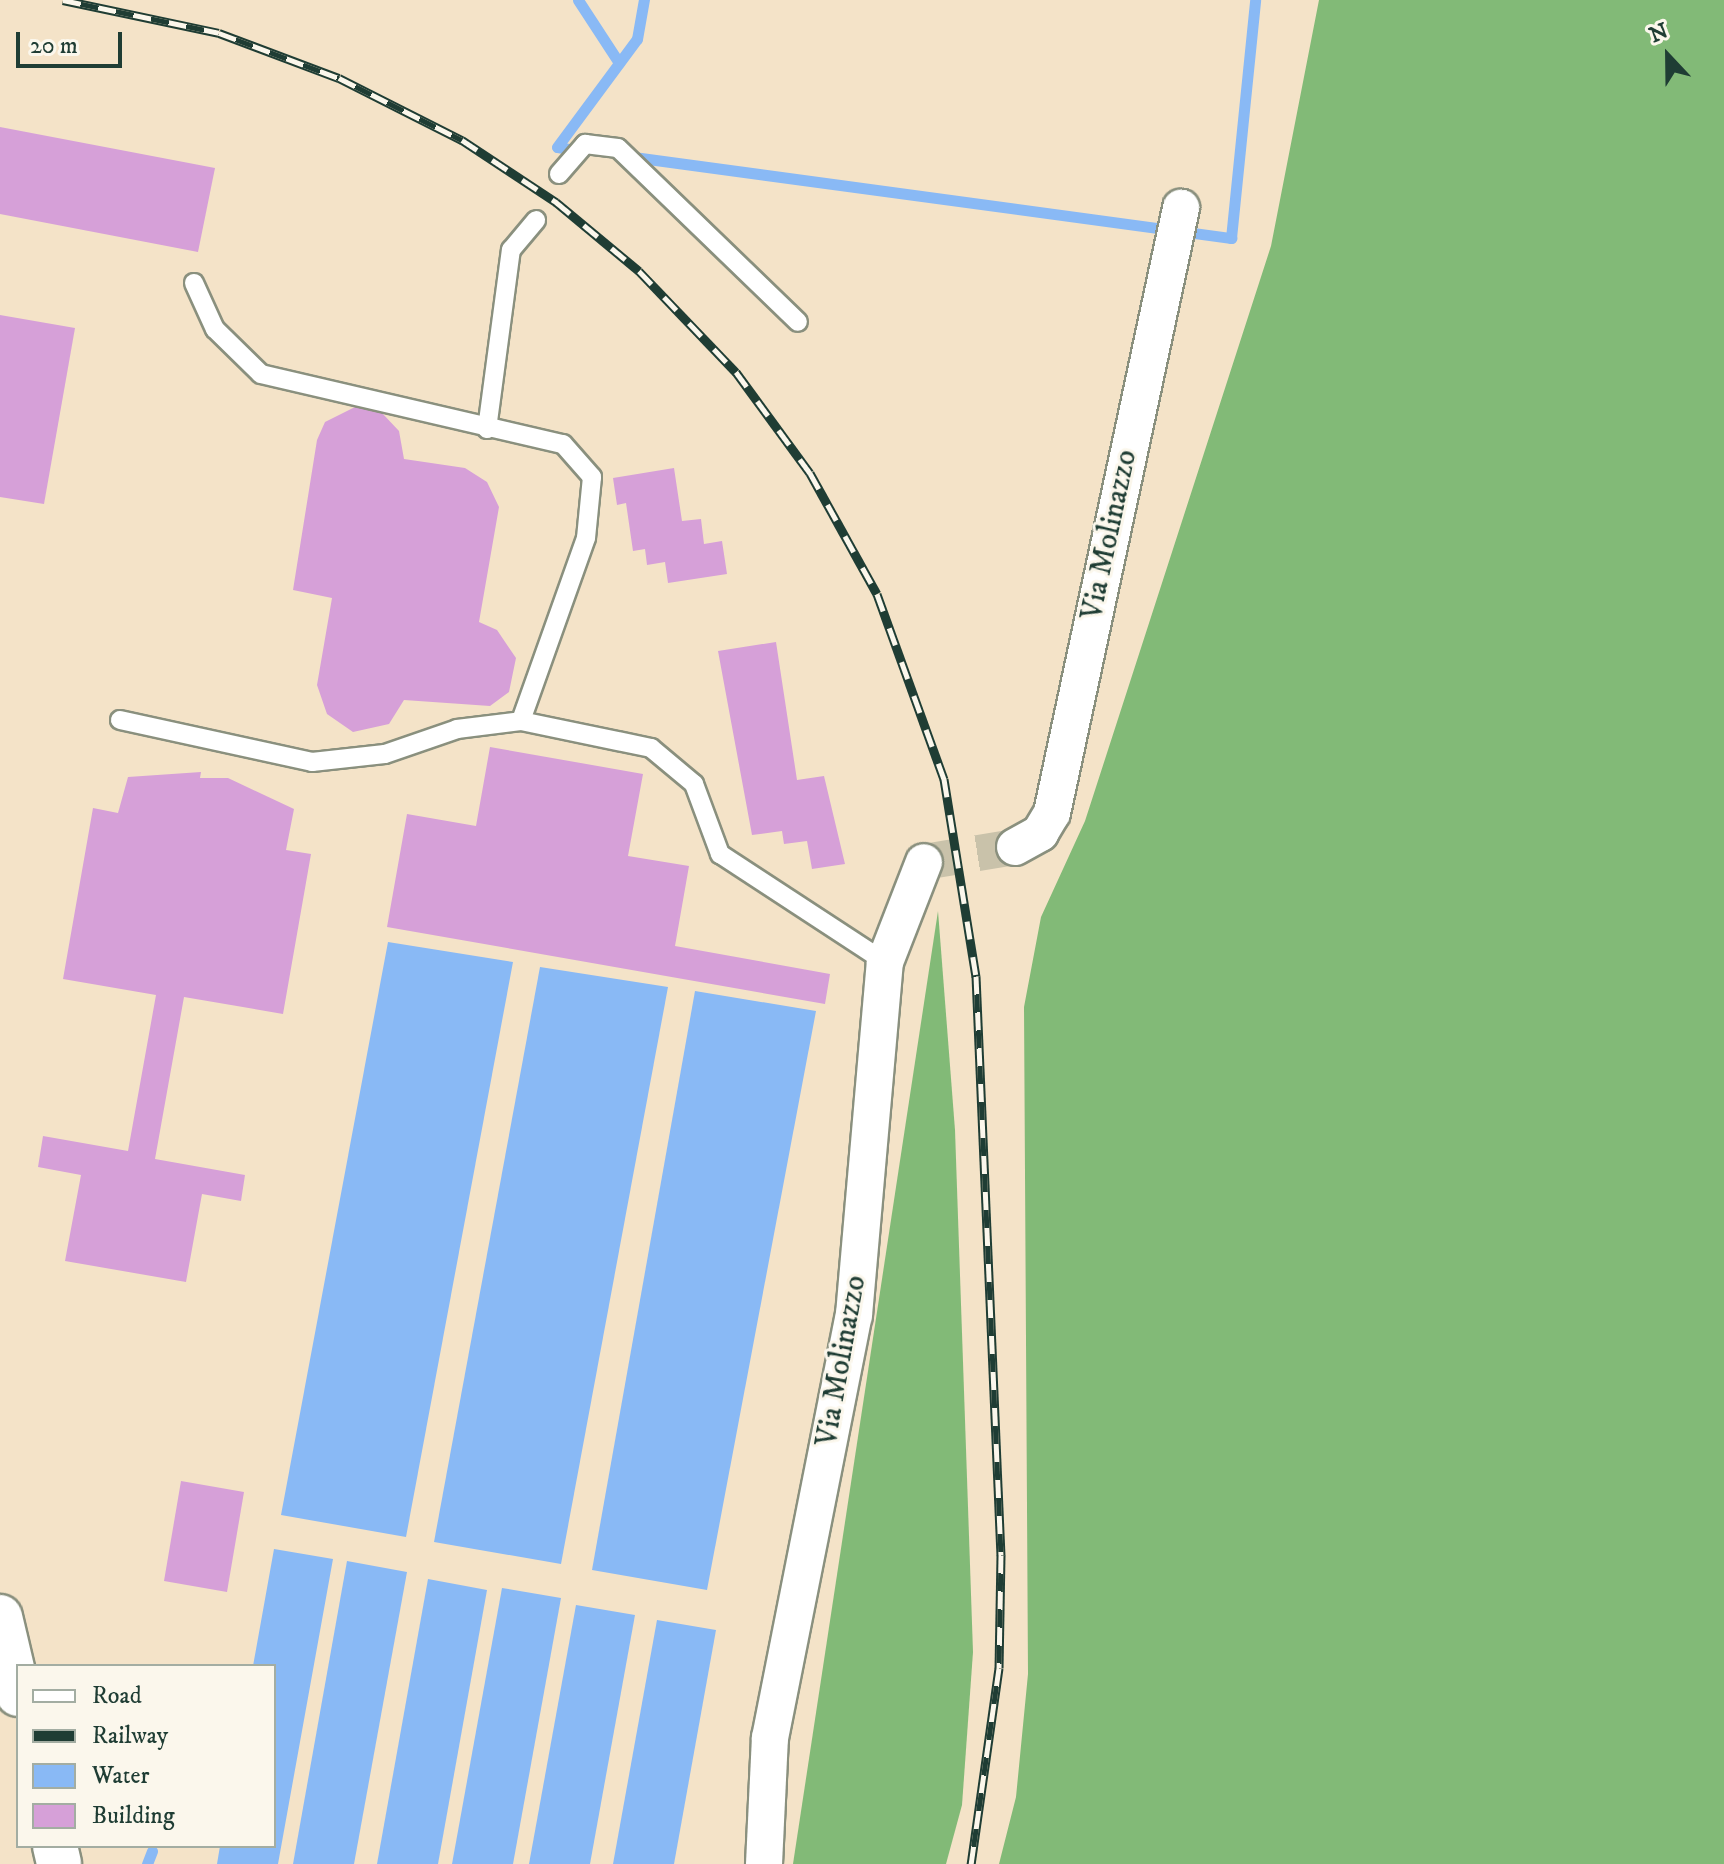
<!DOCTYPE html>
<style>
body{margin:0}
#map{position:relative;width:1724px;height:1864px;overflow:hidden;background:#f4e3c8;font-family:"IM FELL DW Pica",serif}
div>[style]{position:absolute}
.forest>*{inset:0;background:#82ba77}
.water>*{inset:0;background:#89b9f5}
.stream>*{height:11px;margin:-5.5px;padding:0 5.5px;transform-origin:5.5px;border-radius:5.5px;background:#89b9f5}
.building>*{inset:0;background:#d6a0d8}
.minor-tunnel>*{height:36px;margin-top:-18px;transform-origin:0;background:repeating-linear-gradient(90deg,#c9c2aa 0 36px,transparent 0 54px)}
.roads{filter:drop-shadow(2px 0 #8a907e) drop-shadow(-2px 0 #8a907e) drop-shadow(0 2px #8a907e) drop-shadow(0 -2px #8a907e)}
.service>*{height:18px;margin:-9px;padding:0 9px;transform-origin:9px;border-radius:9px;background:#fff}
.minor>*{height:36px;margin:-18px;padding:0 18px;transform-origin:18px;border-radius:18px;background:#fff}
.motorway>*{height:44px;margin:-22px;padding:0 22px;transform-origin:22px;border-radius:22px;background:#fff}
.rail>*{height:9px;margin-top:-4.5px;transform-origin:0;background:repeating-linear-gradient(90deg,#fbf7ec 0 18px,#1f3d34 0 36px);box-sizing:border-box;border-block:2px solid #1f3d34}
span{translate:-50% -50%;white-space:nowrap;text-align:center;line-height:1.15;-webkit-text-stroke:6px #fbf7ec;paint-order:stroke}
.street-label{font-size:30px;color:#1f3d34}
.legend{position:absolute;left:16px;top:1664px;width:260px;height:184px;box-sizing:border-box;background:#fbf7ec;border:2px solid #a3ada2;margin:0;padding:10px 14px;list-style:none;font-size:24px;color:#1f3d34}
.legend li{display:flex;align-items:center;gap:16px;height:40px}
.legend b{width:40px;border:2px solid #a3ada2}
.north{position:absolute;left:1628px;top:16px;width:80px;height:80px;-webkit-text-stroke:6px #fbf7ec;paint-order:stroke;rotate:338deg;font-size:22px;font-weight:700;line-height:32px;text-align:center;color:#1f3d34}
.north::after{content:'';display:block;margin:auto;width:28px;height:36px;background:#1f3d34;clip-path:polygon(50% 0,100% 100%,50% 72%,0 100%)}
.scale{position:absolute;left:16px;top:32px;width:106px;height:36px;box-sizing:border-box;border:4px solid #1f3d34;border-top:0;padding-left:10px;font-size:24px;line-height:28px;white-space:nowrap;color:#1f3d34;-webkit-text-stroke:6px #fbf7ec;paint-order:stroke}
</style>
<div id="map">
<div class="forest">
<div style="clip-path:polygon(1319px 0,1724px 0,1724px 1864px,999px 1864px,1016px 1797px,1028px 1674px,1024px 1007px,1041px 917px,1085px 821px,1271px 246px)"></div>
<div style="clip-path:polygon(938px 911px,955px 1130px,973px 1652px,962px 1805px,946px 1864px,793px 1864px)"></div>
</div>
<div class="water">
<div style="clip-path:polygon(388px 942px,513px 962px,406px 1537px,281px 1515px)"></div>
<div style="clip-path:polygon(540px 967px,668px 987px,561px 1564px,434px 1542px)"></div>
<div style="clip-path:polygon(695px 991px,816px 1011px,707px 1590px,592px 1570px)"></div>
<div style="clip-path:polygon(274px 1549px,333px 1559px,278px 1864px,217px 1864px,220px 1846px,274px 1846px,274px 1666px,253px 1666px)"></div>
<div style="clip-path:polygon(347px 1561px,407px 1572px,354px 1864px,293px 1864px)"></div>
<div style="clip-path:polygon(428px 1579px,487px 1590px,438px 1864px,377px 1864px)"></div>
<div style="clip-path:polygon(502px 1588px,561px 1598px,513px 1864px,452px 1864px)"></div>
<div style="clip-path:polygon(576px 1605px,635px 1615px,590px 1864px,529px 1864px)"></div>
<div style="clip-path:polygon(657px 1620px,716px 1630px,674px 1864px,613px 1864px)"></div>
</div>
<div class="stream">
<div style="left:578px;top:0;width:75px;rotate:56.9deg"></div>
<div style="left:582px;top:151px;width:25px;rotate:-171deg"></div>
<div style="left:557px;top:147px;width:134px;rotate:-53.5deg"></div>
<div style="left:637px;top:39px;width:40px;rotate:-80deg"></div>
<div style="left:626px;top:156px;width:611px;rotate:7.72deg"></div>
<div style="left:1231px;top:238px;width:239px;rotate:-84.2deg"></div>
<div style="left:147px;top:1864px;width:14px;rotate:-69deg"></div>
</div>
<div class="building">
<div style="clip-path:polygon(0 127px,215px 168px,198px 252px,0 214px)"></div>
<div style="clip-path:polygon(0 315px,75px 328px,44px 504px,0 497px)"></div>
<div style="clip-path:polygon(357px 406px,382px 413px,399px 431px,404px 459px,465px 468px,487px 482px,499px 507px,479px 622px,497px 630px,516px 658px,509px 692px,490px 706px,404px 700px,389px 724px,353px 732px,327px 714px,317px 685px,332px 598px,293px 590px,317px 440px,325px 422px)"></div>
<div style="clip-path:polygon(674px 468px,682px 521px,701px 519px,704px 544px,722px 541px,727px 574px,668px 583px,665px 562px,647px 565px,645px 549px,633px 551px,626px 503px,617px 505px,613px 478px)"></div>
<div style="clip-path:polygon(776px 642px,797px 780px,824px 776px,845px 864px,812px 869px,807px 841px,784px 844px,782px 831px,752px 835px,718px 651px)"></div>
<div style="clip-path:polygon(490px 747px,643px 774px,628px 856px,689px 866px,675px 946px,830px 974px,825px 1004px,387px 927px,407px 814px,476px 826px)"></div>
<div style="clip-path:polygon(201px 772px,200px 778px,228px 778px,294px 809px,286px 850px,311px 854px,283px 1014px,184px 997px,155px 1159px,245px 1175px,241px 1201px,202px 1194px,186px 1282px,65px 1261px,81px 1175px,38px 1167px,43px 1136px,128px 1151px,156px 995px,63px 979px,93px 808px,118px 813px,128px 777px)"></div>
<div style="clip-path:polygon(181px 1481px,244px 1492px,227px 1592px,164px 1581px)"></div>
</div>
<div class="minor-tunnel">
<div style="left:924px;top:862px;width:92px;rotate:-9.4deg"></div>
</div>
<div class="roads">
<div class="service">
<div style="left:559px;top:174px;width:40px;rotate:-49deg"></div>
<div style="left:585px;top:144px;width:33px;rotate:7deg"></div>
<div style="left:618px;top:148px;width:250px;rotate:44deg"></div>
<div style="left:194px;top:283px;width:51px;rotate:65.5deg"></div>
<div style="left:215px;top:329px;width:64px;rotate:44.4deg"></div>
<div style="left:261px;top:374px;width:310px;rotate:13.1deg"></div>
<div style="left:563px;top:444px;width:44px;rotate:48.7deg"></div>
<div style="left:592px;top:477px;width:61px;rotate:95.6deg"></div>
<div style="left:586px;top:538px;width:194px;rotate:109.6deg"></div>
<div style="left:487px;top:429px;width:181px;rotate:-82.4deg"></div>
<div style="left:511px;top:250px;width:39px;rotate:-50deg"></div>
<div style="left:120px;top:720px;width:197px;rotate:12.3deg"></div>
<div style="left:312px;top:762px;width:73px;rotate:-6.3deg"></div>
<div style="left:385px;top:754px;width:76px;rotate:-19.1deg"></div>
<div style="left:457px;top:729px;width:64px;rotate:-7.1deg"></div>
<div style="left:521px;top:721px;width:133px;rotate:11.7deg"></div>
<div style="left:651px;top:748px;width:56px;rotate:39.9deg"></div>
<div style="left:694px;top:784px;width:75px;rotate:69.6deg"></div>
<div style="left:720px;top:854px;width:197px;rotate:33.2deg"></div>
</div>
<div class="minor">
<div style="left:1015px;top:847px;width:29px;rotate:-29deg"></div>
<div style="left:1040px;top:833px;width:23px;rotate:-59deg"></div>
<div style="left:1052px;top:813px;width:619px;rotate:-77.96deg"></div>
<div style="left:764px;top:1864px;width:126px;rotate:-87.3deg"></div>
<div style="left:770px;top:1738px;width:431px;rotate:-78.8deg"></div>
<div style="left:854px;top:1315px;width:354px;rotate:-85deg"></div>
<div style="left:885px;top:962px;width:107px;rotate:-68.7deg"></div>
</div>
<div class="motorway">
<div style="left:0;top:1617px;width:79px;rotate:76.8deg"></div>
<div style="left:55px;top:1846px;width:18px;rotate:77deg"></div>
</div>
</div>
<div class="rail">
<div style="left:63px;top:0;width:159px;rotate:11.9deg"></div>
<div style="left:219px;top:33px;width:128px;rotate:20.6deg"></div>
<div style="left:339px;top:78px;width:138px;rotate:26.8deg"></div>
<div style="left:462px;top:140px;width:113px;rotate:33.4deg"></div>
<div style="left:556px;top:202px;width:108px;rotate:39.7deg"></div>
<div style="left:639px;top:271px;width:140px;rotate:46.2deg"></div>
<div style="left:736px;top:372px;width:125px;rotate:53.8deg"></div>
<div style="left:810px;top:473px;width:138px;rotate:61deg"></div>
<div style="left:877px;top:594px;width:197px;rotate:70.1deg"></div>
<div style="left:944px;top:779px;width:200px;rotate:80.8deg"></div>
<div style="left:976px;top:976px;width:580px;rotate:87.53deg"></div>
<div style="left:1001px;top:1555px;width:113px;rotate:91deg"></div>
<div style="left:999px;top:1668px;width:198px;rotate:98.1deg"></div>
</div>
<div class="street-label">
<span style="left:1110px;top:535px;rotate:-78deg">Via Molinazzo</span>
<span style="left:842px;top:1361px;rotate:-80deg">Via Molinazzo</span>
</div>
<ul class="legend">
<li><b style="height:10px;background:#fff"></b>Road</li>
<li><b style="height:10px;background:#1f3d34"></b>Railway</li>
<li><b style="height:22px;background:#89b9f5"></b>Water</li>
<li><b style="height:22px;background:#d6a0d8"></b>Building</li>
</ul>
<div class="north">N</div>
<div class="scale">20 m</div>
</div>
